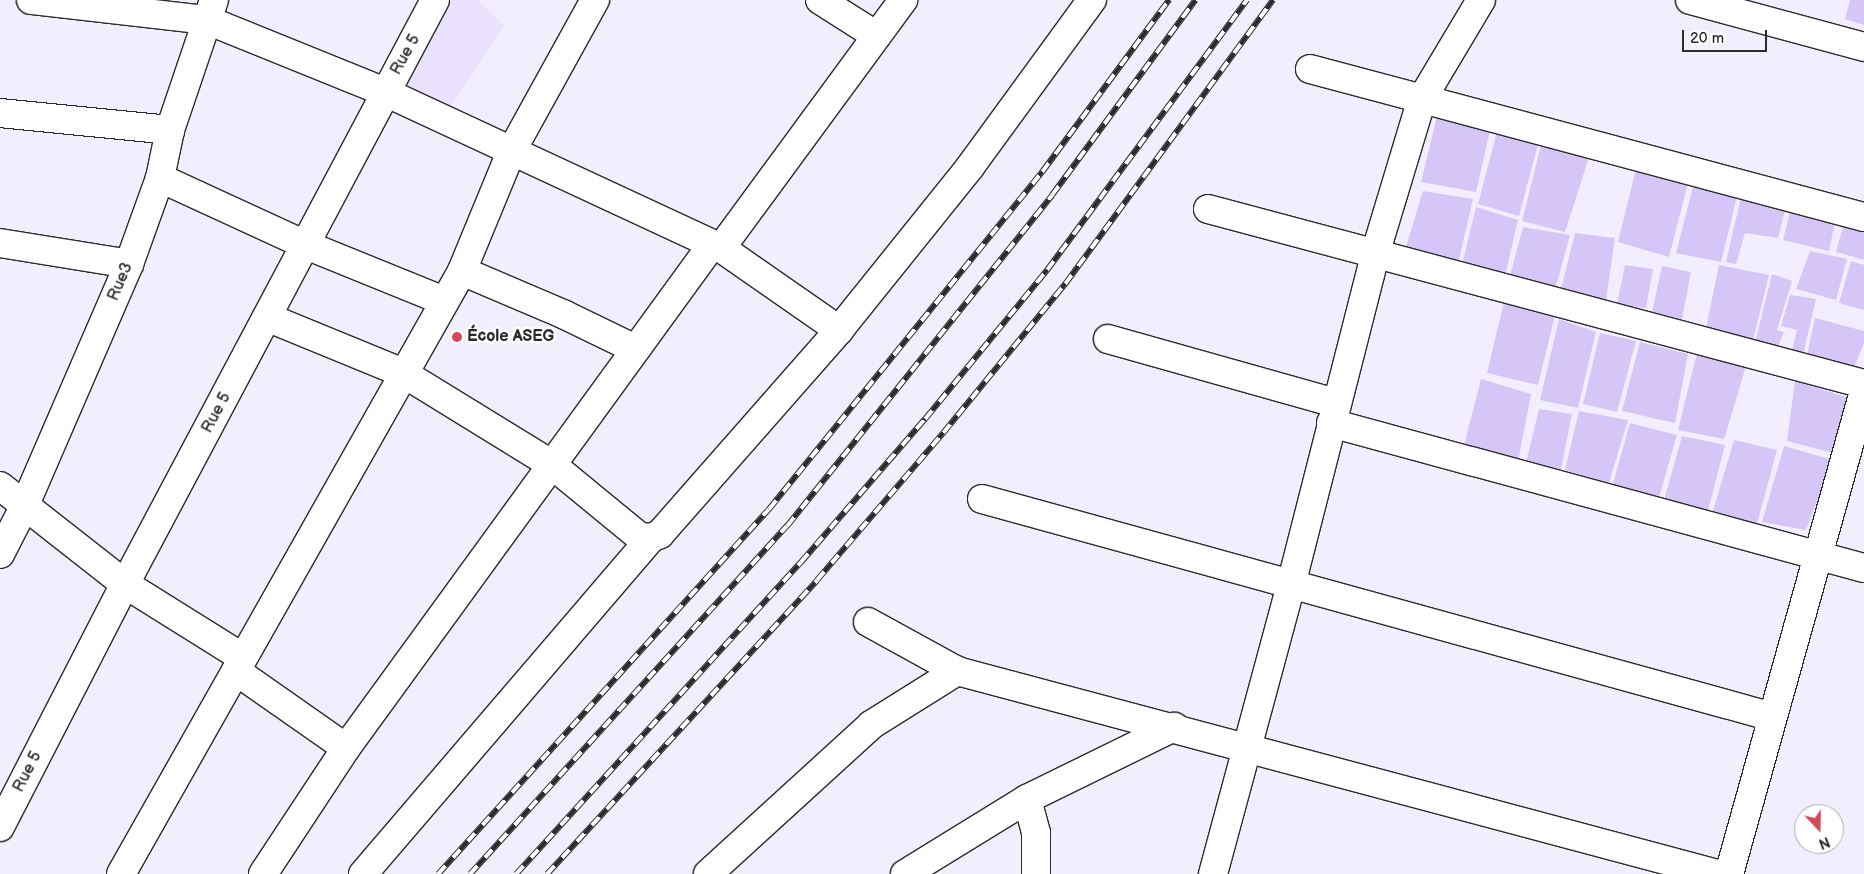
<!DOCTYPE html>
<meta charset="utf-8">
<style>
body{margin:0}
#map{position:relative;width:1864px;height:874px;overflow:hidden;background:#f3eefd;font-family:"Balsamiq Sans",sans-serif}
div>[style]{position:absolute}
.built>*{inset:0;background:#eae2fc}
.building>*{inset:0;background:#d6c6f8}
.roads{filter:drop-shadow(1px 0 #2b2b2b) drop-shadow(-1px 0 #2b2b2b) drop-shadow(0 1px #2b2b2b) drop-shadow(0 -1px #2b2b2b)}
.minor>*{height:28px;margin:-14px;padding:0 14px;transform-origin:14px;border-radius:14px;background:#fff}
.rail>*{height:5.5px;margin-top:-2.75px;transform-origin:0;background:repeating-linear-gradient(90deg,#fff 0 11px,#2b2b2b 0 22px);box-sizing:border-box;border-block:1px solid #2b2b2b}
.dots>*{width:14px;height:14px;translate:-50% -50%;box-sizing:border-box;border:2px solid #fff;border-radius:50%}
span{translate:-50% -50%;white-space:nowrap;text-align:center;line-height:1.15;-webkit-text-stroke:5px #fff;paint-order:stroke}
.street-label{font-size:16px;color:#2b2b2b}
.poi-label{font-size:16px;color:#2b2b2b;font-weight:700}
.left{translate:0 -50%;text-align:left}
.north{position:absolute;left:1794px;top:804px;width:50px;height:50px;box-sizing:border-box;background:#fff;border:1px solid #aaa;border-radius:50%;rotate:159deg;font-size:14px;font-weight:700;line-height:20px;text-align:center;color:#2b2b2b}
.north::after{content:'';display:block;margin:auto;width:18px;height:22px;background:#d1495b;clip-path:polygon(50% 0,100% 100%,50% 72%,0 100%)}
.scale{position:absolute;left:1682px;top:30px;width:85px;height:22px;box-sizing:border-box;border:2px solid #2b2b2b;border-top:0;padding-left:6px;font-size:15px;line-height:18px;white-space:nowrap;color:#2b2b2b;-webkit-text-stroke:4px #fff;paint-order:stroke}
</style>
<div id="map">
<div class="built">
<div style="clip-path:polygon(447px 0,478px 0,504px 25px,443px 118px,399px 91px)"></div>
</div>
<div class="building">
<div style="clip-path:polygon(1850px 0,1864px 0,1864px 25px,1845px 19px)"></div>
<div style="clip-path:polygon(1438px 112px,1491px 126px,1476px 192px,1421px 182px)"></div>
<div style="clip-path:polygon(1499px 124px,1540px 137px,1519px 216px,1478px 204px)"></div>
<div style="clip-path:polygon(1542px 141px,1590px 154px,1565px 232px,1522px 221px)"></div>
<div style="clip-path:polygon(1638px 161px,1689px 179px,1669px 257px,1618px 242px)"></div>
<div style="clip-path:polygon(1696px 175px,1739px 188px,1721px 262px,1676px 253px)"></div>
<div style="clip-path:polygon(1743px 189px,1788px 198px,1778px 238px,1745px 233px,1736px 264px,1726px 262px)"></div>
<div style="clip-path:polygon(1423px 191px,1473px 199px,1457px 268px,1404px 254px)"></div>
<div style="clip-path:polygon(1793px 199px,1837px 213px,1829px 251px,1783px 240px)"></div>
<div style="clip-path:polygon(1476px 207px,1518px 220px,1504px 280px,1461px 269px)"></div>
<div style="clip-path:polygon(1844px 223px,1864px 229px,1864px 260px,1836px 252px)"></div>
<div style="clip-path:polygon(1523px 227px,1570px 235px,1554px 294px,1508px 283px)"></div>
<div style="clip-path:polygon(1575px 233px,1615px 238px,1605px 307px,1559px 297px)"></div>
<div style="clip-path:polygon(1810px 251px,1847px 259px,1836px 300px,1796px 289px)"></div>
<div style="clip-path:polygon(1851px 261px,1864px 265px,1864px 310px,1839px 303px)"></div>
<div style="clip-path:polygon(1625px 265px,1653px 269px,1646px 308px,1617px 304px)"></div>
<div style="clip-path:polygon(1719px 265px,1769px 275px,1752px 344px,1705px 333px)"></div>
<div style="clip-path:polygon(1662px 266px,1691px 272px,1682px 319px,1652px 312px)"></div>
<div style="clip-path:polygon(1772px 274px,1792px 281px,1777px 330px,1784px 332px,1778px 346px,1755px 343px)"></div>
<div style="clip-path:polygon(1790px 295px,1816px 299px,1803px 355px,1791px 355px,1797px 330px,1781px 326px)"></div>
<div style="clip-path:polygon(1504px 302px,1555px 315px,1538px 385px,1487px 373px)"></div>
<div style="clip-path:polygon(1815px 318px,1864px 331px,1864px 343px,1852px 373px,1806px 360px)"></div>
<div style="clip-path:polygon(1559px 319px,1596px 332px,1578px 408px,1540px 400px)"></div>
<div style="clip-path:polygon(1600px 333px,1636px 341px,1617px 412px,1583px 404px)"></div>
<div style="clip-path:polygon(1640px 342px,1688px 354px,1675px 423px,1622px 411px)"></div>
<div style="clip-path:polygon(1697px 353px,1747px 363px,1724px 439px,1678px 430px)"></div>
<div style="clip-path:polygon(1481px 379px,1531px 394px,1517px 467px,1462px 453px)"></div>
<div style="clip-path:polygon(1795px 381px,1852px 399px,1833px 453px,1787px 441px)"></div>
<div style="clip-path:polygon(1539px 409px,1572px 414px,1561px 469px,1526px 463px)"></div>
<div style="clip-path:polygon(1579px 411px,1628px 420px,1609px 483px,1565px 470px)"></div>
<div style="clip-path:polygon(1630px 423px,1677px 435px,1657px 504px,1611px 491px)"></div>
<div style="clip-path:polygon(1682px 436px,1725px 445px,1708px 511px,1664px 500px)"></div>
<div style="clip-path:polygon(1734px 440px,1777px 450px,1757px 524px,1712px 514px)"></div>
<div style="clip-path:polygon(1784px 446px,1833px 460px,1806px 530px,1762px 522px)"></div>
</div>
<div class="roads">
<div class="minor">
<div style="left:31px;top:0;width:177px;rotate:6.5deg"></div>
<div style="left:207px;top:20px;width:192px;rotate:22deg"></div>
<div style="left:385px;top:92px;width:370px;rotate:24.9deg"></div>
<div style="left:721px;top:248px;width:144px;rotate:34.8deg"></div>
<div style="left:820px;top:0;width:67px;rotate:32.3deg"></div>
<div style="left:1690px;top:0;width:180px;rotate:15.1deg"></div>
<div style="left:1310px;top:69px;width:573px;rotate:14.96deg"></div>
<div style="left:0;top:113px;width:171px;rotate:5.7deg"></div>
<div style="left:160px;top:178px;width:161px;rotate:24.7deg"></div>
<div style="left:306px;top:245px;width:149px;rotate:22.1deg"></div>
<div style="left:1208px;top:209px;width:679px;rotate:14.94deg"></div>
<div style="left:0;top:243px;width:131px;rotate:9.2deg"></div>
<div style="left:721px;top:248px;width:308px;rotate:-53.7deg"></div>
<div style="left:462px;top:271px;width:112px;rotate:23.1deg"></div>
<div style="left:565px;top:315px;width:78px;rotate:25.9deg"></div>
<div style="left:269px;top:318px;width:145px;rotate:22.3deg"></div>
<div style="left:403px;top:373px;width:174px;rotate:31.6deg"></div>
<div style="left:551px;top:464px;width:115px;rotate:39.4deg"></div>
<div style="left:640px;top:537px;width:11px;rotate:5deg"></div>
<div style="left:651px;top:538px;width:10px;rotate:-24deg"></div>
<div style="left:660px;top:534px;width:271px;rotate:-48.7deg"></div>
<div style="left:839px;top:330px;width:209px;rotate:-51.2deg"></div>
<div style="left:970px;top:167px;width:207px;rotate:-53.9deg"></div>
<div style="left:1108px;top:339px;width:237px;rotate:15.7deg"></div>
<div style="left:1331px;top:423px;width:552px;rotate:15.22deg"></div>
<div style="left:0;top:486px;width:159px;rotate:38.1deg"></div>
<div style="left:125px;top:584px;width:138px;rotate:32deg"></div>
<div style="left:982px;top:499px;width:820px;rotate:15.41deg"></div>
<div style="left:0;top:554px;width:53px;rotate:-62.9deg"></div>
<div style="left:24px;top:507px;width:265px;rotate:-66.6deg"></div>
<div style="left:129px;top:264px;width:91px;rotate:-70.2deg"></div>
<div style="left:160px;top:178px;width:49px;rotate:-78.2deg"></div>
<div style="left:170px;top:130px;width:137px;rotate:-71.3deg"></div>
<div style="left:868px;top:622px;width:102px;rotate:28.8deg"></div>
<div style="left:957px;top:671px;width:788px;rotate:14.94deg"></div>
<div style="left:236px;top:671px;width:134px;rotate:35deg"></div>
<div style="left:1027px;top:799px;width:35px;rotate:75deg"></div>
<div style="left:1036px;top:833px;width:41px;rotate:90deg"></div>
<div style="left:0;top:827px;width:273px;rotate:-62.8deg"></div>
<div style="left:125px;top:584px;width:661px;rotate:-62.04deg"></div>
<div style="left:121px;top:874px;width:693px;rotate:-60.51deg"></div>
<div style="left:462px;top:271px;width:129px;rotate:-67.6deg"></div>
<div style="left:511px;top:152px;width:174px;rotate:-61.1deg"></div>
<div style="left:263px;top:874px;width:151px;rotate:-56.6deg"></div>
<div style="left:346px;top:748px;width:621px;rotate:-53.98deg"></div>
<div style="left:363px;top:874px;width:443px;rotate:-49.4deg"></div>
<div style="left:708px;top:874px;width:221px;rotate:-42.4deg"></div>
<div style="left:871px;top:725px;width:102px;rotate:-32.1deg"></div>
<div style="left:905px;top:874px;width:143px;rotate:-31.6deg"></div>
<div style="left:1027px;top:799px;width:164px;rotate:-26.1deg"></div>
<div style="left:1213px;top:874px;width:299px;rotate:-74.9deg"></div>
<div style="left:1291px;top:585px;width:345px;rotate:-75.7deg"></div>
<div style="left:1376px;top:251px;width:159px;rotate:-73.2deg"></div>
<div style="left:1422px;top:99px;width:115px;rotate:-59.2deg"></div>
<div style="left:1729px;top:874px;width:502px;rotate:-74.38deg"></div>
</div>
</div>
<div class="rail">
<div style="left:438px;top:874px;width:493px;rotate:-47.8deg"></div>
<div style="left:769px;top:509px;width:434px;rotate:-51deg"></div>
<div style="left:1042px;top:172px;width:214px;rotate:-53.6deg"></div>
<div style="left:470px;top:874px;width:471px;rotate:-47.7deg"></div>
<div style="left:787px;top:526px;width:424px;rotate:-51.3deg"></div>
<div style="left:1052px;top:195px;width:242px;rotate:-53.7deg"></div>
<div style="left:516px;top:874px;width:423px;rotate:-47.6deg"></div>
<div style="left:801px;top:562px;width:189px;rotate:-49.1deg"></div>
<div style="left:925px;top:419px;width:193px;rotate:-50.7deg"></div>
<div style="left:1047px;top:270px;width:336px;rotate:-53.5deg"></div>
<div style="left:547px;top:874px;width:399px;rotate:-47.4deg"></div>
<div style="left:817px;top:580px;width:194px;rotate:-49.4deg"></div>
<div style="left:943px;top:433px;width:193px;rotate:-50.7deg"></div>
<div style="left:1065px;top:284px;width:352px;rotate:-53.8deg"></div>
</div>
<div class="dots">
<div style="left:457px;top:337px;background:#d1495b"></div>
</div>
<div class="street-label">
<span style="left:406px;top:55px;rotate:-61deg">Rue 5</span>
<span style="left:121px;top:282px;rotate:-67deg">Rue3</span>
<span style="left:217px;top:413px;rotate:-62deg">Rue 5</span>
<span style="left:28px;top:772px;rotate:-63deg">Rue 5</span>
</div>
<div class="poi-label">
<span class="left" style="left:467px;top:337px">École ASEG</span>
</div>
<div class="north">N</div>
<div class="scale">20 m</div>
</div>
